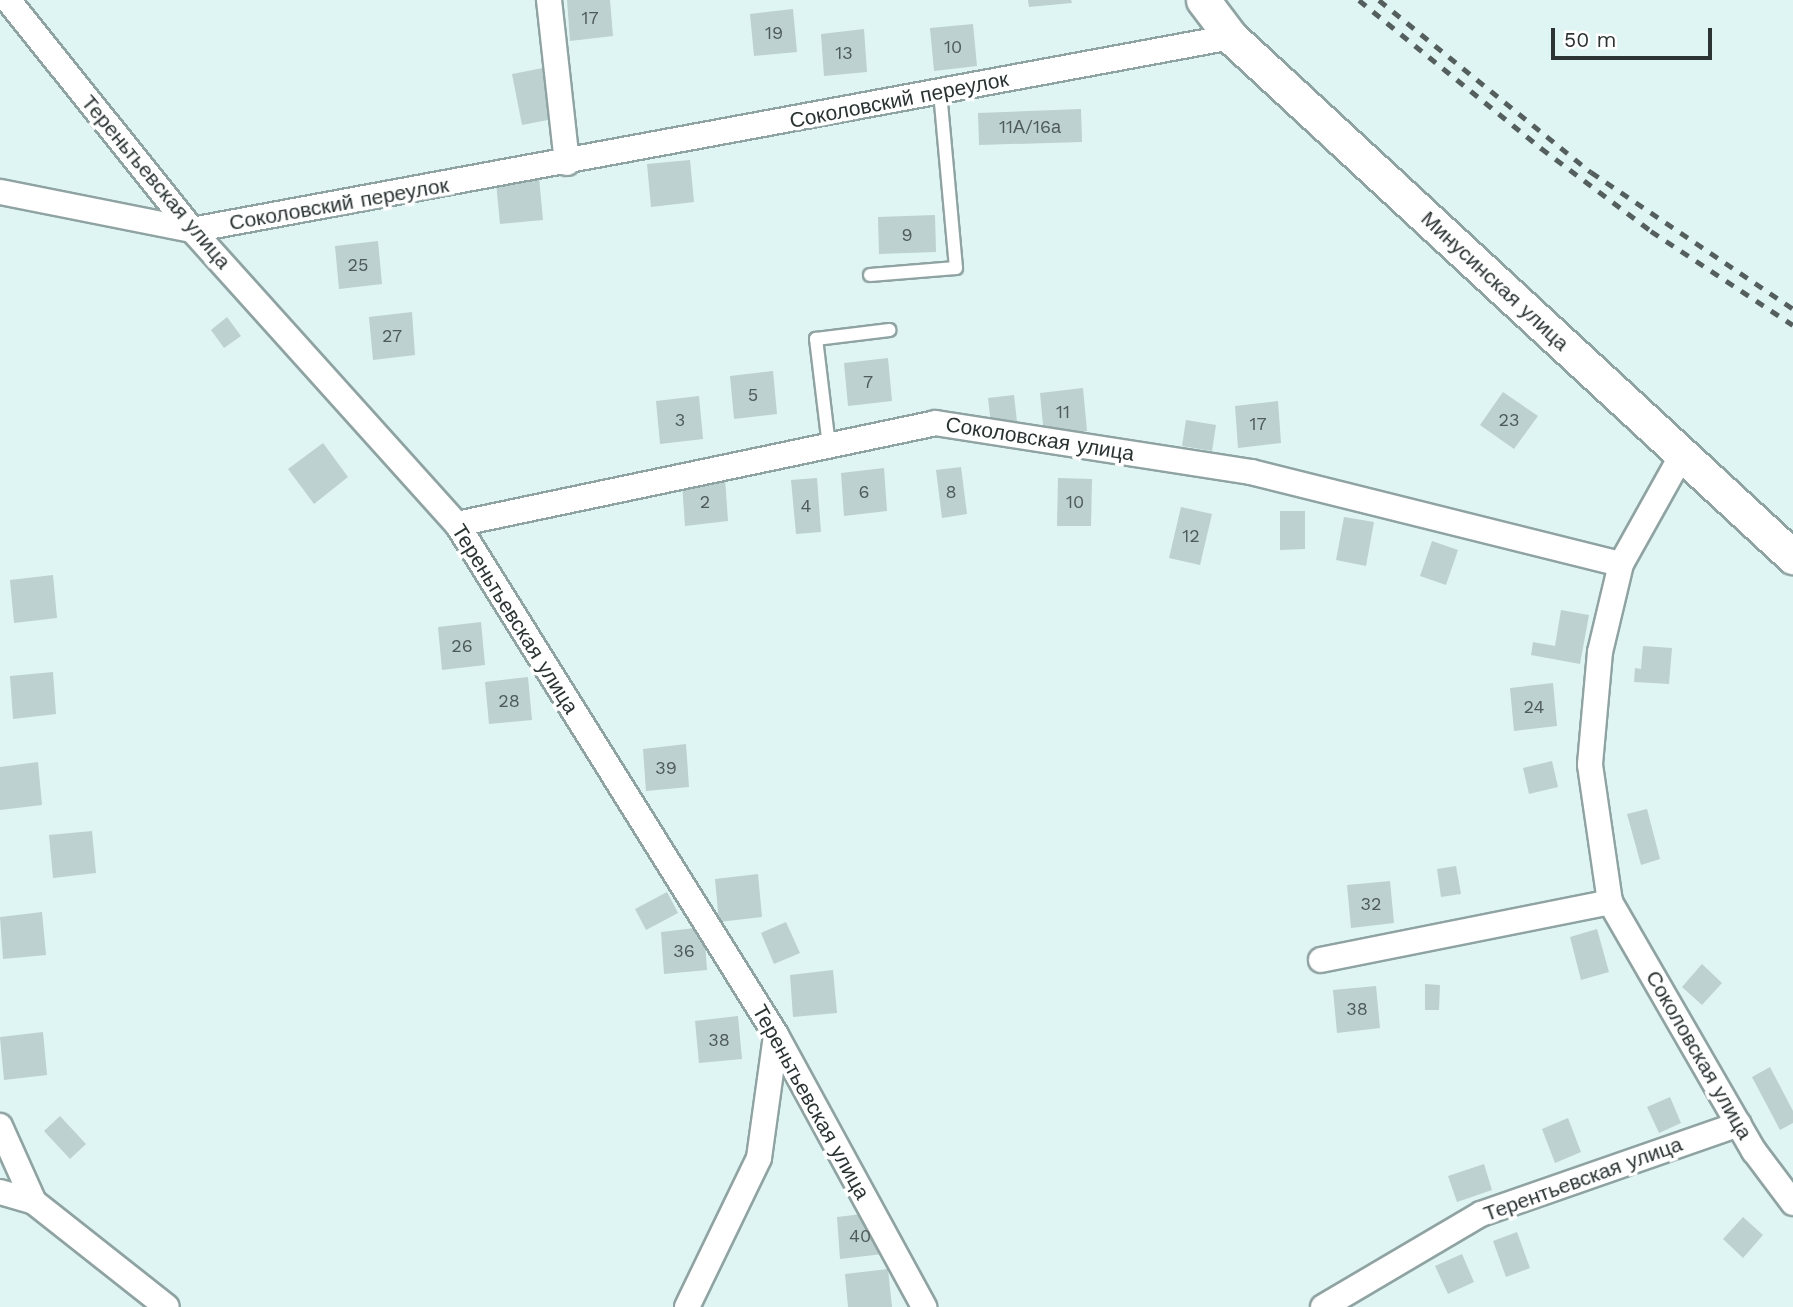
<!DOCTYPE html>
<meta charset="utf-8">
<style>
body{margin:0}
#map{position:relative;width:1793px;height:1307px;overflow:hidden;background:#dff5f4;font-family:"Work Sans",sans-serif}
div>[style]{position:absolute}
.building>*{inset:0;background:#bcd1d0}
.roads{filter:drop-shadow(2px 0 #8fa3a2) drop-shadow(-2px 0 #8fa3a2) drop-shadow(0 2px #8fa3a2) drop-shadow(0 -2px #8fa3a2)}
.service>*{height:12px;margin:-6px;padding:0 6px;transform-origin:6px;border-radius:6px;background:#fff}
.minor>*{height:24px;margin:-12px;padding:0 12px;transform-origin:12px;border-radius:12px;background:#fff}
.secondary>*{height:33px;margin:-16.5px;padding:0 16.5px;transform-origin:16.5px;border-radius:16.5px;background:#fff}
.rail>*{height:5px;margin-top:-2.5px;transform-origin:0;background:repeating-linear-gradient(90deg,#535e5d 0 9px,transparent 0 18px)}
span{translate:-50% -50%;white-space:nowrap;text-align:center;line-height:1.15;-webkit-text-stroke:7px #fff;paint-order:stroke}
.number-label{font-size:18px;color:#4f5a5a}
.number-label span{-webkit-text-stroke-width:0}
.street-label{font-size:21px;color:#2b3333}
.scale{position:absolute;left:1551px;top:28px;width:161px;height:32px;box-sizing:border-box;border:4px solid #2b3333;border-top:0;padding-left:9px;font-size:21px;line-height:24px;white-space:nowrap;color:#2b3333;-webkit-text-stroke:5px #fff;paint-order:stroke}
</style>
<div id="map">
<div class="building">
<div style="clip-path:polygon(567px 0,610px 0,613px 36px,570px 41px)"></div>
<div style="clip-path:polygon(1028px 0,1071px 0,1072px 3px,1029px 7px)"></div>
<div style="clip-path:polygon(793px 9px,797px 52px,754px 56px,750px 14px)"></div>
<div style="clip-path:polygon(973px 24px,977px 66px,934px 71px,930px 28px)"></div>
<div style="clip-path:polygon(864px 29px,867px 72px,824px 76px,821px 34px)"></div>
<div style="clip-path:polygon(543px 68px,553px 119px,522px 125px,512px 74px)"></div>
<div style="clip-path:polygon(1081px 109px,1082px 142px,979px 145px,978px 113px)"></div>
<div style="clip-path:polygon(690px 160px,694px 202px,651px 207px,647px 164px)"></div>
<div style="clip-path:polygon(539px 177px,543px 220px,500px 224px,496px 182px)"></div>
<div style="clip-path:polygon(935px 215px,936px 252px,879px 254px,878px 217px)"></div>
<div style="clip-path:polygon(378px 241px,382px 284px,339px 289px,335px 246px)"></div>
<div style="clip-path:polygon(412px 312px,415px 355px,373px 360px,369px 317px)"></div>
<div style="clip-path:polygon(227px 317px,241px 336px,224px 348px,211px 330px)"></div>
<div style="clip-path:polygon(888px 358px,892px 401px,848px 406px,844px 363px)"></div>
<div style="clip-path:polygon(773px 371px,777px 414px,734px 419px,730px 376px)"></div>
<div style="clip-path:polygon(1083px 388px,1087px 431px,1044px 436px,1040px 393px)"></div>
<div style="clip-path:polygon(1503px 392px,1538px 416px,1514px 449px,1480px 425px)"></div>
<div style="clip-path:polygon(1014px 395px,1017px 422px,991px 424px,988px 398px)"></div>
<div style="clip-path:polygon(699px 396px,703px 439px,660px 444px,656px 401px)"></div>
<div style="clip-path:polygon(1278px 401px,1281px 443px,1238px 448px,1235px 406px)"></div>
<div style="clip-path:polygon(1186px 420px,1216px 425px,1212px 451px,1182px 446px)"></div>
<div style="clip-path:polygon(323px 443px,348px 477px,314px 504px,288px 469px)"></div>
<div style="clip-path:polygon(961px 467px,967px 514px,942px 518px,936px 470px)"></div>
<div style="clip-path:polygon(884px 468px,887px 511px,844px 516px,841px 473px)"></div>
<div style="clip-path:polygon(725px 478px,728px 521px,685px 526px,682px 483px)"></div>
<div style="clip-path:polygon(817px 478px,821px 532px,796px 534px,791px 480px)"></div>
<div style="clip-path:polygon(1058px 478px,1092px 479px,1091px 526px,1057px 526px)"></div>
<div style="clip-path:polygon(1181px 507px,1212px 514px,1200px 565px,1169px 558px)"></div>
<div style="clip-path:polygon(1280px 511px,1305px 511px,1305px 549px,1280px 550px)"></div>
<div style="clip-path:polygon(1344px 517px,1374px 522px,1366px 566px,1336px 560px)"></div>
<div style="clip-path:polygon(1432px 541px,1458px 550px,1446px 585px,1420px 576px)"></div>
<div style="clip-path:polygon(53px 575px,57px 618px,14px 623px,10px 580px)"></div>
<div style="clip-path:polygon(1561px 610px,1589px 615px,1580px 664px,1531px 655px,1533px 642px,1555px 646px)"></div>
<div style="clip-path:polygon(481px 622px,485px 665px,442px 670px,438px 627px)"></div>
<div style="clip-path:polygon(1643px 646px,1672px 648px,1669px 684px,1634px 682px,1635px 668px,1641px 669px)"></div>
<div style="clip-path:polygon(53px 672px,56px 714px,13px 719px,10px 676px)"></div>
<div style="clip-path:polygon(528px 677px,532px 720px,489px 724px,485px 682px)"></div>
<div style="clip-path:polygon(1553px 683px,1557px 726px,1514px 731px,1510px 688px)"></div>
<div style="clip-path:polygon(686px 744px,689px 787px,646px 791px,643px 749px)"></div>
<div style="clip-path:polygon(1552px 761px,1558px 787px,1529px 794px,1523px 768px)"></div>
<div style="clip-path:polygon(38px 762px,42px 805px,0 810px,0 767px)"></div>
<div style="clip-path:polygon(1647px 809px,1660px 859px,1641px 865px,1627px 814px)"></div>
<div style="clip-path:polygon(92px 831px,96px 873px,53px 878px,49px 835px)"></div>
<div style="clip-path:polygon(1456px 866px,1461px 894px,1441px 897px,1437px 869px)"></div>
<div style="clip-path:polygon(758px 874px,762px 917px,719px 922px,715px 879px)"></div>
<div style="clip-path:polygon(1390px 881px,1394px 923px,1351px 928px,1347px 885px)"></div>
<div style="clip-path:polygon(667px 892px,678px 913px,646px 930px,635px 909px)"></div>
<div style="clip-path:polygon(42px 912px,46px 955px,3px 959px,0 917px)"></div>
<div style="clip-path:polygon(786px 922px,800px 953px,774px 964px,761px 933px)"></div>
<div style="clip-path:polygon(704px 927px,707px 970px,664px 974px,661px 932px)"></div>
<div style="clip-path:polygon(1597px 929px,1609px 972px,1581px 980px,1570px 937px)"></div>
<div style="clip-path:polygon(1702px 964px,1722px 983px,1702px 1005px,1682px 987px)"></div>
<div style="clip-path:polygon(833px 970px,837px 1013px,793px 1017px,790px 975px)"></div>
<div style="clip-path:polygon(1425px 984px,1440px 985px,1439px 1010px,1425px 1010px)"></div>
<div style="clip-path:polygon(1376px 986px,1380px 1028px,1337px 1033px,1333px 990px)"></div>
<div style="clip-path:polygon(738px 1016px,742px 1059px,699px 1063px,695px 1021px)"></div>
<div style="clip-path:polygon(43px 1032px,47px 1075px,4px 1080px,0 1037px)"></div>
<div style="clip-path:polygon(1770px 1067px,1793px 1111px,1793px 1123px,1780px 1130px,1752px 1077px)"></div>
<div style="clip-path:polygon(1670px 1097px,1681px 1123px,1659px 1133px,1647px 1107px)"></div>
<div style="clip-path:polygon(60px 1116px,86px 1144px,70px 1159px,44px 1131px)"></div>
<div style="clip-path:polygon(1568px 1118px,1581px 1152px,1555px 1163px,1542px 1129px)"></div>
<div style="clip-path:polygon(1484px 1164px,1492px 1190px,1457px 1202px,1448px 1176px)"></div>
<div style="clip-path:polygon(880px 1212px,883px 1254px,840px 1259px,837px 1217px)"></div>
<div style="clip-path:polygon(1743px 1217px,1763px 1235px,1743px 1258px,1723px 1239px)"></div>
<div style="clip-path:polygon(1517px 1232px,1530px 1268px,1506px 1277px,1493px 1241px)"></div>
<div style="clip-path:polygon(1462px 1254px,1474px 1282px,1448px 1294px,1435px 1266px)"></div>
<div style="clip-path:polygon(888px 1269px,892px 1307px,848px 1307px,845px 1274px)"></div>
</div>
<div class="roads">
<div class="service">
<div style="left:870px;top:275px;width:86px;rotate:-4.7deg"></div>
<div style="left:956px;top:268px;width:177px;rotate:-95.2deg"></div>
<div style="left:829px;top:446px;width:108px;rotate:-96.9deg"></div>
<div style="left:816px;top:339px;width:74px;rotate:-7deg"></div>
</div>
<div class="minor">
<div style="left:8px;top:0;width:295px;rotate:51.3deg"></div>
<div style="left:192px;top:230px;width:396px;rotate:48deg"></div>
<div style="left:457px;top:524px;width:602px;rotate:58.02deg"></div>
<div style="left:776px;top:1035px;width:310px;rotate:61.4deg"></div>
<div style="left:549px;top:0;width:164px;rotate:83.7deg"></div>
<div style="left:0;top:192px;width:196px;rotate:11.2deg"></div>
<div style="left:192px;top:230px;width:1057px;rotate:-10.52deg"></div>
<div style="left:457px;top:524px;width:489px;rotate:-11.9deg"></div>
<div style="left:935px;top:423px;width:320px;rotate:8.8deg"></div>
<div style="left:1251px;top:472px;width:381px;rotate:14deg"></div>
<div style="left:1621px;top:564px;width:125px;rotate:-60.8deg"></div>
<div style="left:1621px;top:564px;width:90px;rotate:103.4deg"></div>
<div style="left:1600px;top:652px;width:113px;rotate:95.1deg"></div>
<div style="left:1590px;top:765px;width:138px;rotate:81.7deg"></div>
<div style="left:1610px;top:902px;width:288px;rotate:60deg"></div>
<div style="left:1754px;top:1151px;width:65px;rotate:53.1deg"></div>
<div style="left:1321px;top:960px;width:295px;rotate:-11.3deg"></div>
<div style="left:0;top:1126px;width:83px;rotate:65.9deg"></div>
<div style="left:34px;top:1202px;width:169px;rotate:38.3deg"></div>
<div style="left:0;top:1192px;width:35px;rotate:16deg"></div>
<div style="left:687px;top:1307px;width:165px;rotate:-64.2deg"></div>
<div style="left:759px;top:1158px;width:124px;rotate:-82.1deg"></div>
<div style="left:1323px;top:1307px;width:183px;rotate:-30.5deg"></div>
<div style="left:1481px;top:1214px;width:273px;rotate:-19.2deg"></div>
</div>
<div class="secondary">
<div style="left:1203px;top:0;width:46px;rotate:52.9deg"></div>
<div style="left:1231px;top:37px;width:766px;rotate:42.78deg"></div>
</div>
</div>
<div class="rail">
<div style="left:1359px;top:0;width:235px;rotate:39.1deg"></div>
<div style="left:1541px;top:148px;width:138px;rotate:37deg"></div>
<div style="left:1651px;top:231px;width:170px;rotate:33.5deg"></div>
<div style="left:1379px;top:0;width:273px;rotate:39.1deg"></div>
<div style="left:1591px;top:172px;width:244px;rotate:34.1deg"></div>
</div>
<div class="number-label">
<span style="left:590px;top:18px">17</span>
<span style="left:774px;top:33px">19</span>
<span style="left:953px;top:47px">10</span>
<span style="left:844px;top:53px">13</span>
<span style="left:1030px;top:127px">11А/16а</span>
<span style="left:907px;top:235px">9</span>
<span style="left:358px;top:265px">25</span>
<span style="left:392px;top:336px">27</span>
<span style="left:868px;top:382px">7</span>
<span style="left:753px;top:395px">5</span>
<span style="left:1063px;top:412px">11</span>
<span style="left:680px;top:420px">3</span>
<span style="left:1509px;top:420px">23</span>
<span style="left:1258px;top:424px">17</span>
<span style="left:864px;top:492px">6</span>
<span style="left:951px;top:492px">8</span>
<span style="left:705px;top:502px">2</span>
<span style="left:1075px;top:502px">10</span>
<span style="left:806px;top:506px">4</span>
<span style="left:1191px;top:536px">12</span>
<span style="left:462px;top:646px">26</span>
<span style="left:509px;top:701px">28</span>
<span style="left:1534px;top:707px">24</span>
<span style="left:666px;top:768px">39</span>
<span style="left:1371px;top:904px">32</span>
<span style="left:684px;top:951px">36</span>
<span style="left:1357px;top:1009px">38</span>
<span style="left:719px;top:1040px">38</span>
<span style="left:860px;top:1236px">40</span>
</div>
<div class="street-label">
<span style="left:899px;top:100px;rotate:-11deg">Соколовский переулок</span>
<span style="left:156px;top:182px;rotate:50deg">Тереньтьевская улица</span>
<span style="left:339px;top:204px;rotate:-10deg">Соколовский переулок</span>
<span style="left:1495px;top:281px;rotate:43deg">Минусинская улица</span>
<span style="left:1040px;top:439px;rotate:9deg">Соколовская улица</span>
<span style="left:515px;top:619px;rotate:58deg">Тереньтьевская улица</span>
<span style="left:1699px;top:1055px;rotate:60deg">Соколовская улица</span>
<span style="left:811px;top:1102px;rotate:61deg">Тереньтьевская улица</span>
<span style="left:1583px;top:1179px;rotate:-20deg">Терентьевская улица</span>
</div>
<div class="scale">50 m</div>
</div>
